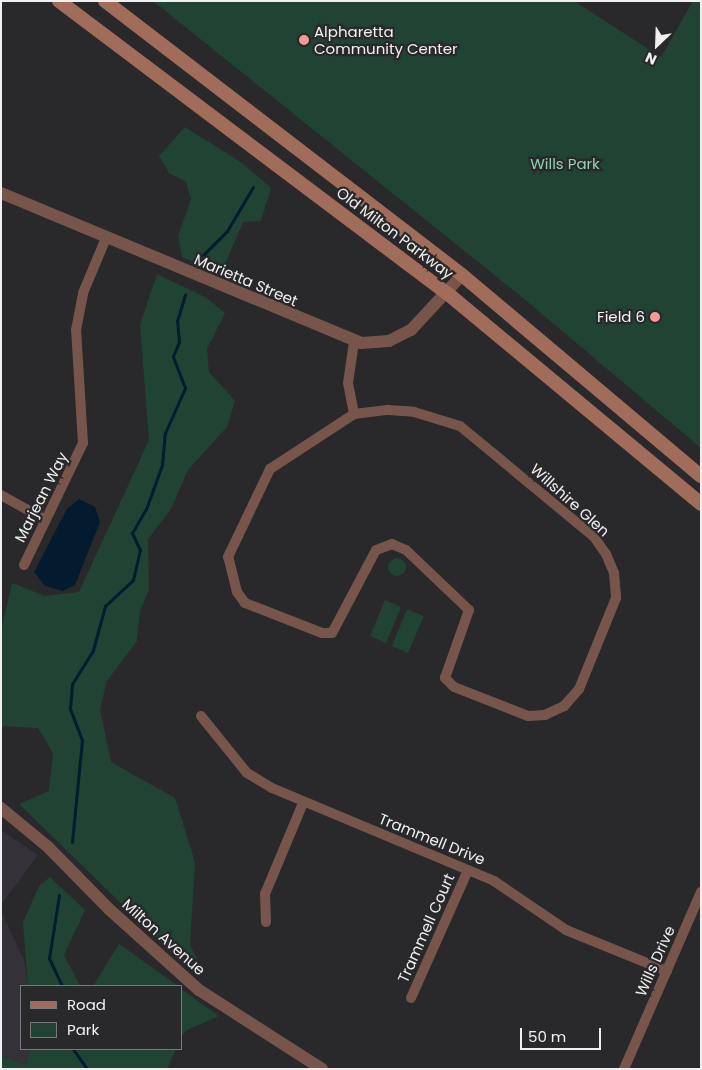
<!DOCTYPE html>
<style>
body{margin:0}
#map{position:relative;width:702px;height:1070px;overflow:hidden;background:#29282b;font-family:Poppins,sans-serif}
div>[style]{position:absolute}
.built>*{inset:0;background:#353139}
.green>*{inset:0;background:#214334}
.round{border-radius:50%}
.water>*{inset:0;background:#021b2e}
.stream>*{height:3px;margin:-1.5px;padding:0 1.5px;transform-origin:1.5px;border-radius:1.5px;background:#021b2e}
.minor>*{height:10px;margin:-5px;padding:0 5px;transform-origin:5px;border-radius:5px;background:#77554a}
.tertiary>*{height:12px;margin:-6px;padding:0 6px;transform-origin:6px;border-radius:6px;background:#77554a}
.secondary>*{height:14px;margin:-7px;padding:0 7px;transform-origin:7px;border-radius:7px;background:#a26c5b}
.dots>*{width:14px;height:14px;translate:-50% -50%;box-sizing:border-box;border:2px solid #29282b;border-radius:50%}
span{translate:-50% -50%;white-space:nowrap;text-align:center;line-height:1.15;-webkit-text-stroke:4.5px #29282b;paint-order:stroke}
.poi-label{font-size:15px;color:#f0f0f1}
.left{translate:0 -50%;text-align:left}
.right{translate:-100% -50%;text-align:right}
.park-label{font-size:15px;color:#92d3b4}
.street-label{font-size:15px;color:#f0f0f1}
.frame{position:absolute;inset:0;border:2px solid #f0f0f1;pointer-events:none}
.legend{position:absolute;left:20px;top:985px;width:162px;height:65px;box-sizing:border-box;background:#29282b;border:1px solid #79787a;margin:0;padding:6px 9px;list-style:none;font-size:15px;color:#f0f0f1}
.legend li{display:flex;align-items:center;gap:10px;height:25px}
.legend b{width:25px;border:1px solid #79787a}
.north{position:absolute;left:632px;top:20px;width:50px;height:50px;-webkit-text-stroke:4px #29282b;paint-order:stroke;rotate:204deg;font-size:14px;font-weight:700;line-height:20px;text-align:center;color:#f0f0f1}
.north::after{content:'';display:block;margin:auto;width:18px;height:22px;background:#f0f0f1;clip-path:polygon(50% 0,100% 100%,50% 72%,0 100%)}
.scale{position:absolute;left:520px;top:1028px;width:81px;height:22px;box-sizing:border-box;border:2px solid #f0f0f1;border-top:0;padding-left:6px;font-size:15px;line-height:18px;white-space:nowrap;color:#f0f0f1;-webkit-text-stroke:4px #29282b;paint-order:stroke}
</style>
<div id="map">
<div class="built">
<div style="clip-path:polygon(1px 830px,38px 855px,1px 905px)"></div>
<div style="clip-path:polygon(1px 911px,24px 960px,28px 986px,21px 986px,21px 1049px,30px 1049px,26px 1065px,1px 1056px)"></div>
</div>
<div class="green">
<div style="clip-path:polygon(153px 1px,574px 1px,661px 57px,693px 1px,701px 1px,701px 448px,523px 298px)"></div>
<div style="clip-path:polygon(185px 127px,242px 163px,271px 188px,261px 221px,243px 222px,221px 274px,182px 257px,178px 236px,191px 199px,186px 182px,169px 173px,159px 156px)"></div>
<div style="clip-path:polygon(157px 274px,207px 298px,225px 313px,207px 349px,209px 372px,235px 401px,227px 427px,188px 470px,171px 509px,148px 539px,149px 590px,140px 611px,137px 641px,107px 681px,100px 709px,111px 762px,175px 798px,195px 862px,190px 945px,203px 971px,175px 956px,19px 804px,49px 791px,53px 753px,38px 728px,1px 726px,1px 631px,12px 583px,45px 596px,79px 592px,149px 440px,140px 325px)"></div>
<div class="round" style="left:388px;top:558px;width:18px;height:18px"></div>
<div style="clip-path:polygon(385px 600px,401px 607px,386px 643px,370px 636px)"></div>
<div style="clip-path:polygon(407px 609px,424px 616px,408px 653px,392px 646px)"></div>
<div style="clip-path:polygon(50px 877px,85px 910px,64px 955px,80px 986px,28px 986px,23px 922px,39px 886px)"></div>
<div style="clip-path:polygon(119px 944px,125px 948px,178px 986px,93px 986px)"></div>
<div style="clip-path:polygon(181px 989px,219px 1016px,185px 1031px,181px 1038px)"></div>
<div style="clip-path:polygon(30px 1049px,176px 1049px,167px 1069px,1px 1069px,1px 1056px,26px 1065px)"></div>
</div>
<div class="water">
<div style="clip-path:polygon(79px 499px,95px 507px,100px 522px,75px 585px,63px 591px,45px 586px,34px 572px,67px 509px)"></div>
</div>
<div class="stream">
<div style="left:203px;top:255px;width:34px;rotate:-45deg"></div>
<div style="left:227px;top:231px;width:51px;rotate:-59.4deg"></div>
<div style="left:72px;top:842px;width:102px;rotate:-84.4deg"></div>
<div style="left:82px;top:740px;width:34px;rotate:-111deg"></div>
<div style="left:70px;top:708px;width:24px;rotate:-85deg"></div>
<div style="left:72px;top:684px;width:40px;rotate:-58deg"></div>
<div style="left:93px;top:650px;width:46px;rotate:-74.7deg"></div>
<div style="left:105px;top:606px;width:38px;rotate:-43deg"></div>
<div style="left:133px;top:580px;width:31px;rotate:-77deg"></div>
<div style="left:140px;top:550px;width:19px;rotate:-115deg"></div>
<div style="left:132px;top:533px;width:28px;rotate:-60deg"></div>
<div style="left:146px;top:509px;width:47px;rotate:-70deg"></div>
<div style="left:162px;top:465px;width:32px;rotate:-85deg"></div>
<div style="left:165px;top:433px;width:49px;rotate:-66deg"></div>
<div style="left:185px;top:388px;width:34px;rotate:-111deg"></div>
<div style="left:173px;top:356px;width:15px;rotate:-67deg"></div>
<div style="left:179px;top:342px;width:21px;rotate:-95deg"></div>
<div style="left:177px;top:321px;width:28px;rotate:-73deg"></div>
<div style="left:59px;top:895px;width:64px;rotate:99deg"></div>
<div style="left:49px;top:958px;width:31px;rotate:65deg"></div>
<div style="left:73px;top:1049px;width:24px;rotate:55deg"></div>
</div>
<div class="minor">
<div style="left:354px;top:342px;width:41px;rotate:98.3deg"></div>
<div style="left:348px;top:383px;width:32px;rotate:79deg"></div>
<div style="left:388px;top:410px;width:26px;rotate:4deg"></div>
<div style="left:414px;top:412px;width:48px;rotate:16.9deg"></div>
<div style="left:460px;top:426px;width:174px;rotate:39.6deg"></div>
<div style="left:594px;top:537px;width:21px;rotate:55deg"></div>
<div style="left:606px;top:554px;width:21px;rotate:67deg"></div>
<div style="left:614px;top:573px;width:25px;rotate:85deg"></div>
<div style="left:616px;top:598px;width:98px;rotate:112.1deg"></div>
<div style="left:579px;top:689px;width:23px;rotate:131deg"></div>
<div style="left:564px;top:706px;width:21px;rotate:155deg"></div>
<div style="left:545px;top:715px;width:17px;rotate:177deg"></div>
<div style="left:528px;top:716px;width:79px;rotate:-158.6deg"></div>
<div style="left:454px;top:687px;width:13px;rotate:-135deg"></div>
<div style="left:445px;top:678px;width:72px;rotate:-70.6deg"></div>
<div style="left:469px;top:610px;width:87px;rotate:-136.4deg"></div>
<div style="left:406px;top:550px;width:15px;rotate:-157deg"></div>
<div style="left:392px;top:544px;width:17px;rotate:159deg"></div>
<div style="left:376px;top:550px;width:94px;rotate:117.9deg"></div>
<div style="left:332px;top:633px;width:10px;rotate:180deg"></div>
<div style="left:322px;top:633px;width:83px;rotate:-158.7deg"></div>
<div style="left:245px;top:603px;width:14px;rotate:-126deg"></div>
<div style="left:237px;top:592px;width:36px;rotate:-104deg"></div>
<div style="left:228px;top:557px;width:98px;rotate:-64.5deg"></div>
<div style="left:270px;top:469px;width:100px;rotate:-33.2deg"></div>
<div style="left:354px;top:414px;width:34px;rotate:-7deg"></div>
<div style="left:1px;top:495px;width:49px;rotate:29.2deg"></div>
<div style="left:24px;top:565px;width:136px;rotate:-64.2deg"></div>
<div style="left:83px;top:443px;width:113px;rotate:-93.5deg"></div>
<div style="left:76px;top:330px;width:38px;rotate:-79deg"></div>
<div style="left:83px;top:293px;width:60px;rotate:-67.3deg"></div>
<div style="left:201px;top:716px;width:73px;rotate:51.1deg"></div>
<div style="left:247px;top:773px;width:29px;rotate:31deg"></div>
<div style="left:272px;top:788px;width:241px;rotate:22.7deg"></div>
<div style="left:494px;top:881px;width:87px;rotate:34.2deg"></div>
<div style="left:566px;top:930px;width:109px;rotate:22.1deg"></div>
<div style="left:266px;top:922px;width:28px;rotate:-92deg"></div>
<div style="left:265px;top:894px;width:99px;rotate:-67.3deg"></div>
<div style="left:411px;top:998px;width:140px;rotate:-66deg"></div>
<div style="left:624px;top:1069px;width:193px;rotate:-66.5deg"></div>
</div>
<div class="tertiary">
<div style="left:1px;top:193px;width:390px;rotate:22.6deg"></div>
<div style="left:361px;top:343px;width:28px;rotate:-4deg"></div>
<div style="left:389px;top:341px;width:25px;rotate:-27deg"></div>
<div style="left:411px;top:330px;width:75px;rotate:-47.2deg"></div>
<div style="left:1px;top:808px;width:61px;rotate:39.7deg"></div>
<div style="left:48px;top:847px;width:88px;rotate:45.5deg"></div>
<div style="left:110px;top:910px;width:120px;rotate:42deg"></div>
<div style="left:199px;top:990px;width:146px;rotate:32.7deg"></div>
</div>
<div class="secondary">
<div style="left:59px;top:1px;width:486px;rotate:37deg"></div>
<div style="left:447px;top:293px;width:330px;rotate:39.7deg"></div>
<div style="left:105px;top:1px;width:450px;rotate:37.5deg"></div>
<div style="left:462px;top:275px;width:312px;rotate:40.1deg"></div>
</div>
<div class="dots">
<div style="left:304px;top:40px;background:#f59b97"></div>
<div style="left:655px;top:317px;background:#f59b97"></div>
</div>
<div class="poi-label">
<span class="left" style="left:314px;top:40px">Alpharetta<br>Community Center</span>
<span class="right" style="left:645px;top:317px">Field 6</span>
</div>
<div class="park-label">
<span style="left:565px;top:164px">Wills Park</span>
</div>
<div class="street-label">
<span style="left:395px;top:233px;rotate:37deg">Old Milton Parkway</span>
<span style="left:246px;top:280px;rotate:23deg">Marietta Street</span>
<span style="left:41px;top:497px;rotate:-63deg">Marjean Way</span>
<span style="left:570px;top:500px;rotate:42deg">Willshire Glen</span>
<span style="left:432px;top:839px;rotate:22deg">Trammell Drive</span>
<span style="left:426px;top:928px;rotate:-66deg">Trammell Court</span>
<span style="left:164px;top:937px;rotate:42deg">Milton Avenue</span>
<span style="left:655px;top:961px;rotate:-66deg">Wills Drive</span>
</div>
<div class="frame"></div>
<ul class="legend">
<li><b style="height:6px;background:#a26c5b"></b>Road</li>
<li><b style="height:14px;background:#214334"></b>Park</li>
</ul>
<div class="north">N</div>
<div class="scale">50 m</div>
</div>
